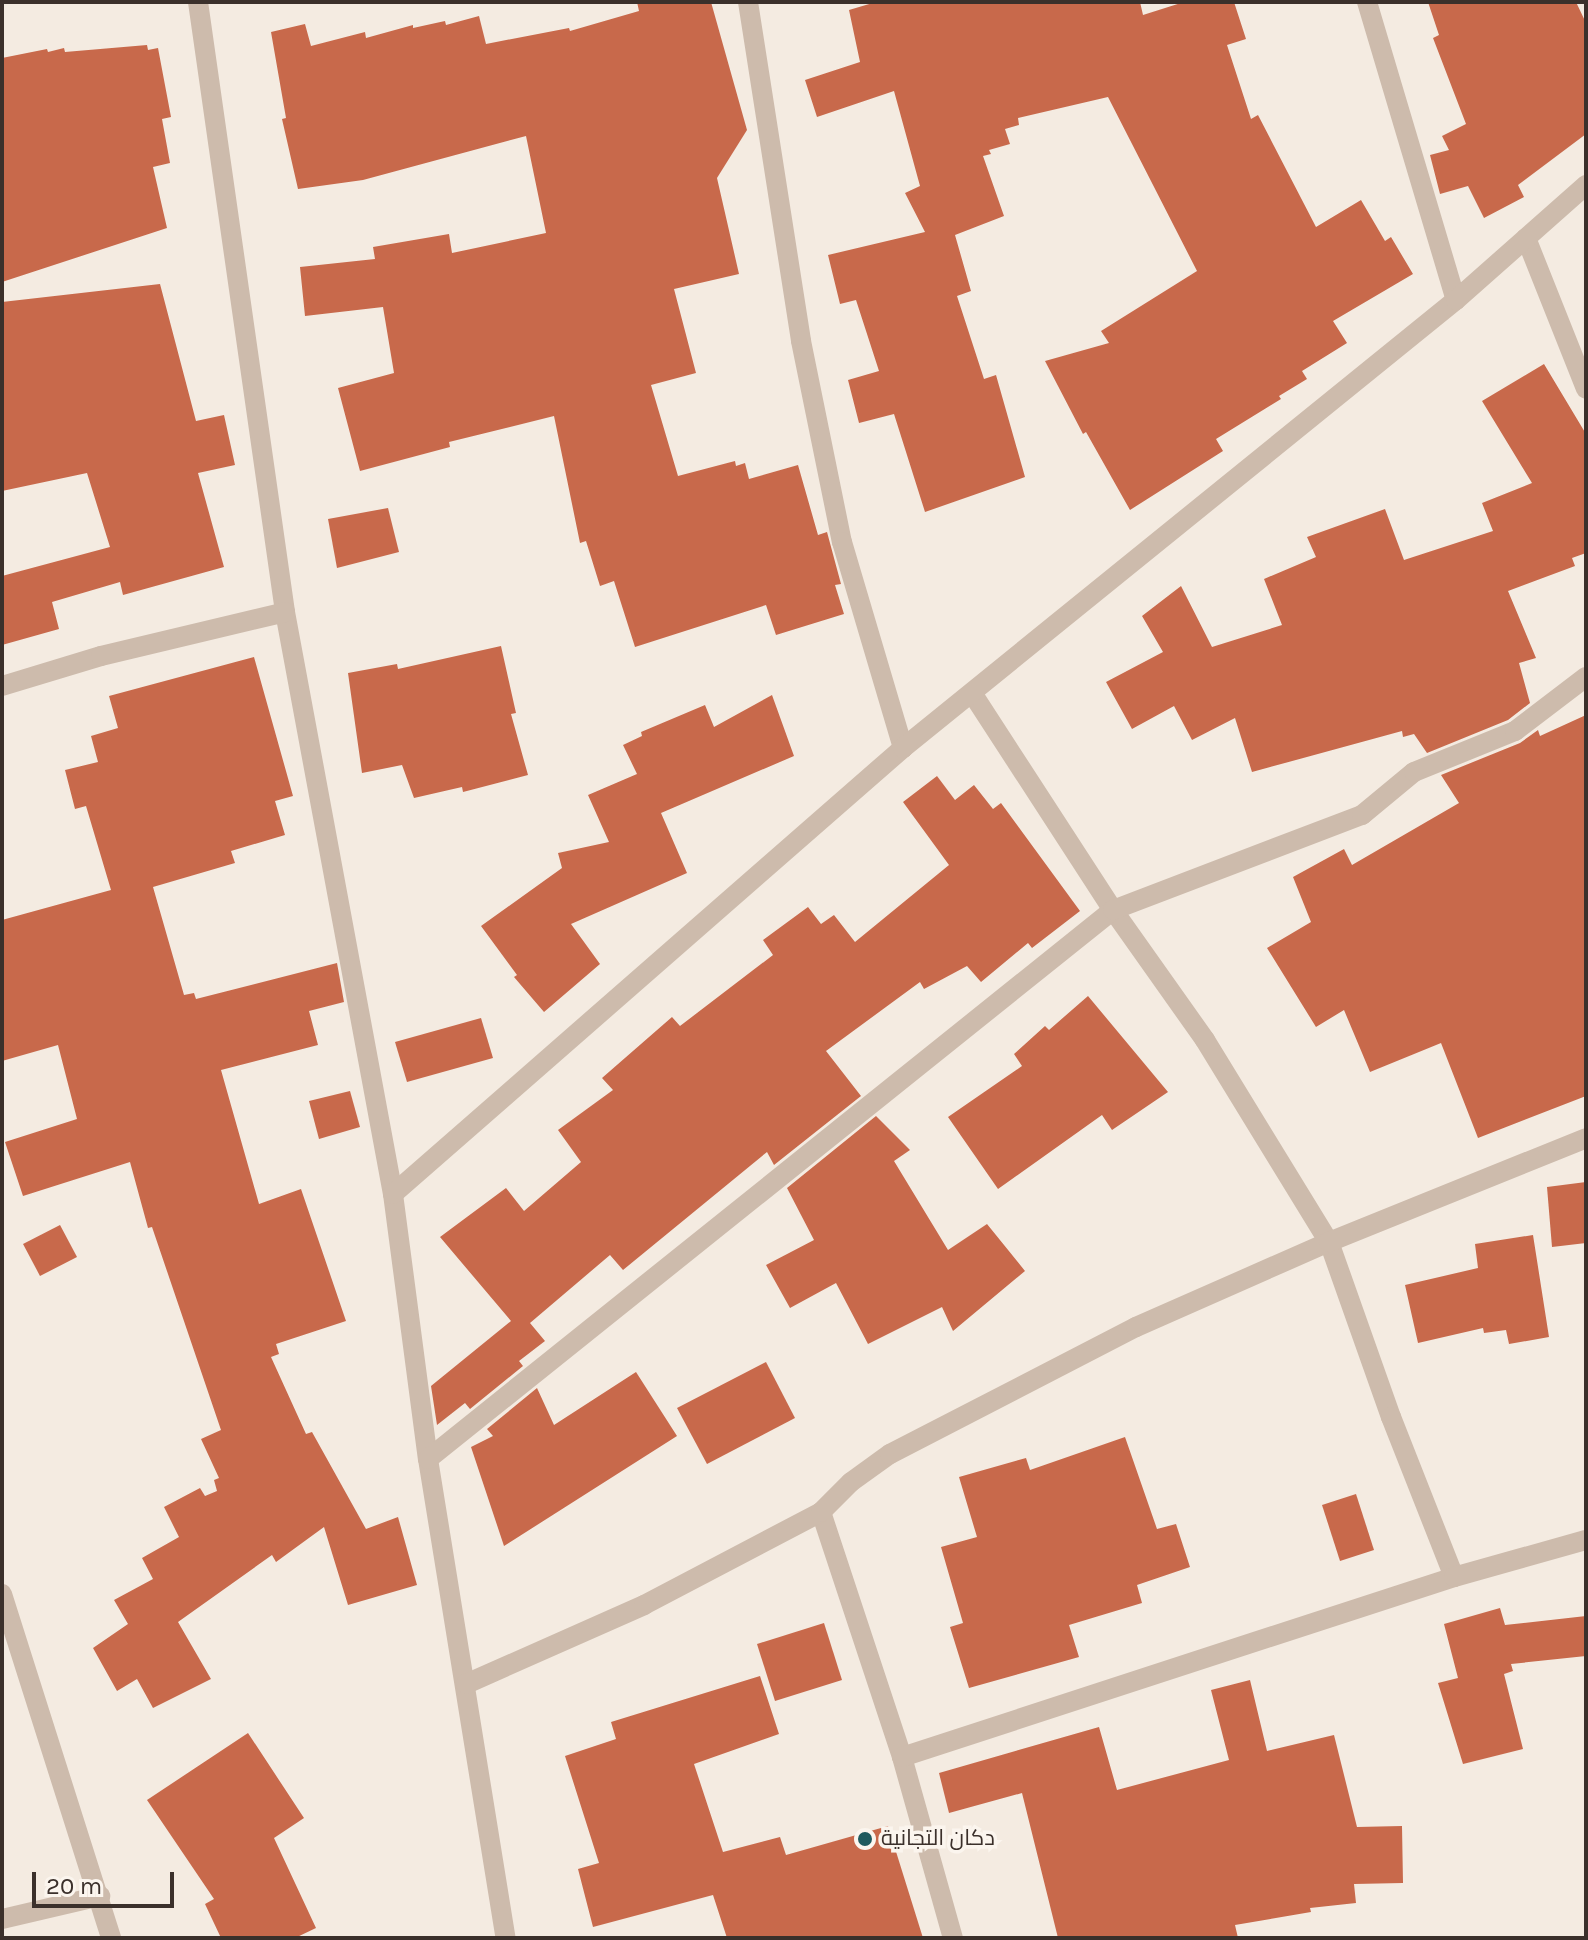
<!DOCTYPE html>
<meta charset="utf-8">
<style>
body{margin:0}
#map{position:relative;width:1588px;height:1940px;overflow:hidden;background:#f4ebe1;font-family:Karla,Cairo,sans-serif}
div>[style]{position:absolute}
.building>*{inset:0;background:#c8694b}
.minor>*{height:20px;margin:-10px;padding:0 10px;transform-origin:10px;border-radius:10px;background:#cdbbac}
.dots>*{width:22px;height:22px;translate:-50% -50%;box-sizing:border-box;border:4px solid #fbf5ee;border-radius:50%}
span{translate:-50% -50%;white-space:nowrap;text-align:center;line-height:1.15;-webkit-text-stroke:7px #fbf5ee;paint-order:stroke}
.poi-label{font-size:22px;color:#3b302b}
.left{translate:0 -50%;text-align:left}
.frame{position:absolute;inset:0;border:4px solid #3b302b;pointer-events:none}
.scale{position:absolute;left:32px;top:1872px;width:142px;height:36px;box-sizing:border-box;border:4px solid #3b302b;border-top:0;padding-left:10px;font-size:24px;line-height:28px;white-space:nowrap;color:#3b302b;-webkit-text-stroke:6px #fbf5ee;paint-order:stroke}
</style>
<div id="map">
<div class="building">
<div style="clip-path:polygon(637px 2px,711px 2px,747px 130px,717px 178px,739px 274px,674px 289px,696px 373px,651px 385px,678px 476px,735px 461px,736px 466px,745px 463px,749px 479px,798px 465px,818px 535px,827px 532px,841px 584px,835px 585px,844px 614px,776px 635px,766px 605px,635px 647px,614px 581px,600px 586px,586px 541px,580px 543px,554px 416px,449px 442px,450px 447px,360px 471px,338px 388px,394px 373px,383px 307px,305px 316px,300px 267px,375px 259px,373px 247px,449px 234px,452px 253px,546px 233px,526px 136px,363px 180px,298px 189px,282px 119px,286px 118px,271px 32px,305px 24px,311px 46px,365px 32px,366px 38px,413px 25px,413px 28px,445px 21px,446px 25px,479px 16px,486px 44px,569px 28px,570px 31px,639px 11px)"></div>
<div style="clip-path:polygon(876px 2px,1140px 2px,1143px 15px,1184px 2px,1234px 2px,1246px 39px,1227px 45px,1251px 119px,1258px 115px,1316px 227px,1361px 200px,1385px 241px,1391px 237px,1413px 274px,1333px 321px,1347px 343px,1302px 371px,1307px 379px,1279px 396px,1281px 399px,1216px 439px,1223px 451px,1130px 510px,1086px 432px,1083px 434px,1045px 361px,1109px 343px,1101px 331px,1197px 271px,1108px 97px,1018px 118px,1019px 125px,1005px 129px,1010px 144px,989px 150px,991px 154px,983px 156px,1004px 216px,955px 235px,971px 291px,957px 296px,984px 379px,996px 375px,1025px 477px,925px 512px,894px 414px,859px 423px,848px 380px,879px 371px,856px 300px,840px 304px,828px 255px,925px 232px,905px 193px,920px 186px,894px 91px,817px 117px,805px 80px,860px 62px,849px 10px)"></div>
<div style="clip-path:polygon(1428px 2px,1576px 2px,1586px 23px,1586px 134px,1518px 185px,1524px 197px,1484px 218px,1468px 186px,1440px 194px,1430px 155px,1449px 150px,1442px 136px,1466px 124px,1433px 38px,1439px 35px)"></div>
<div style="clip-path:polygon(147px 45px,148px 50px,158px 48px,171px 117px,162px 119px,170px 163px,153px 167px,167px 228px,2px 282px,2px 58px,47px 49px,48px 52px,64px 48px,65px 52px)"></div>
<div style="clip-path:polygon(160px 284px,196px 421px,224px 415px,235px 465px,198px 473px,224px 567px,123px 595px,120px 582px,52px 602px,59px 629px,2px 645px,2px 576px,110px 547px,87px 473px,2px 491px,2px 302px)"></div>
<div style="clip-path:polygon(1544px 364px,1586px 434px,1586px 553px,1572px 558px,1575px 566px,1508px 591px,1536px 658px,1519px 663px,1530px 703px,1508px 720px,1427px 753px,1414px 734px,1403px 737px,1402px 731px,1252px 772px,1235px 718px,1192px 740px,1174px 706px,1132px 729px,1106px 682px,1163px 652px,1142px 616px,1181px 586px,1212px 647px,1282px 625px,1264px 579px,1316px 557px,1307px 537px,1385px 509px,1404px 560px,1493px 531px,1482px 503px,1532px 483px,1482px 401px)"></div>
<div style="clip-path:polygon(388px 508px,399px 552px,337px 568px,328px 519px)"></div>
<div style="clip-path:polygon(501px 646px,516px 713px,511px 714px,528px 775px,463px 792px,462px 787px,414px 798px,402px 765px,362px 773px,348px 673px,397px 664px,398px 669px)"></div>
<div style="clip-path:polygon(254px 657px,293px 796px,275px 801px,285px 835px,231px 851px,235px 863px,153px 887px,184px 995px,194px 993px,196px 999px,337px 963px,344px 1002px,309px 1011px,318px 1045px,221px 1070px,259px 1204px,301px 1189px,346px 1321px,276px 1344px,279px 1354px,271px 1357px,306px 1434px,312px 1432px,366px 1529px,398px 1517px,417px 1585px,348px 1605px,324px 1527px,276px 1562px,272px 1555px,178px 1622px,211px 1679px,153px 1708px,137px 1679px,117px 1691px,93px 1648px,128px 1624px,114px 1600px,153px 1579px,142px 1558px,179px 1537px,164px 1507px,200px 1488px,205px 1496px,217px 1491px,214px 1480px,219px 1478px,201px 1439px,221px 1430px,152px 1227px,148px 1228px,130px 1162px,23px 1196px,5px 1142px,77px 1119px,58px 1045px,2px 1061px,2px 920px,111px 890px,86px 806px,75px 809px,65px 770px,98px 762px,91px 736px,118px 728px,109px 696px)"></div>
<div style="clip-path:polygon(772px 695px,794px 756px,661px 813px,687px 873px,571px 924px,600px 964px,544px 1012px,514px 977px,517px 975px,481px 926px,562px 868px,558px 853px,609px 842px,588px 795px,637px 774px,623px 745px,642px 736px,641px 732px,705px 705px,714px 727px)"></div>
<div style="clip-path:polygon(1586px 715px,1586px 1096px,1478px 1138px,1441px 1043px,1370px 1072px,1344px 1010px,1316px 1027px,1267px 948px,1311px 922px,1293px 877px,1344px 849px,1352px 865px,1459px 803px,1441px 775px,1520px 743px,1538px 730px,1540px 736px)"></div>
<div style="clip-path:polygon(937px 776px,955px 800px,974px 785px,993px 809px,1001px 803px,1080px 911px,1032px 948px,1028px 943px,981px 982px,967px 966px,924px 989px,920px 982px,826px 1051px,861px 1096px,774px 1165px,767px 1152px,623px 1270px,610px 1255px,530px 1323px,545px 1341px,519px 1361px,523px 1366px,470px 1409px,465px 1403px,437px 1425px,431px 1386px,511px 1321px,440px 1237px,506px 1188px,524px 1211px,581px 1162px,558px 1130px,613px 1090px,602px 1078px,672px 1017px,680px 1026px,773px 955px,763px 940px,808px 907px,821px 924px,834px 915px,855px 942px,949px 865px,903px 802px)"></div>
<div style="clip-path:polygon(1088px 996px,1168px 1092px,1112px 1130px,1102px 1115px,998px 1189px,948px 1117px,1022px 1066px,1014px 1054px,1045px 1026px,1049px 1030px)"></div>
<div style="clip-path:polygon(481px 1018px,493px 1058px,407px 1082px,395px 1042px)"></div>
<div style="clip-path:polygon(350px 1091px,360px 1127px,319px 1139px,309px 1101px)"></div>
<div style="clip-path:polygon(876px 1116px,910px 1150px,894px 1161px,948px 1250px,987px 1224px,1025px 1271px,953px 1331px,942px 1307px,868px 1344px,836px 1283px,790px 1308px,766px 1265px,814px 1240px,787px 1188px)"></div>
<div style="clip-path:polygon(1586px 1182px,1586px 1243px,1552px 1247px,1547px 1187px)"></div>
<div style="clip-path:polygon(60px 1225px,77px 1257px,40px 1276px,23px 1244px)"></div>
<div style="clip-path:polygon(1533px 1235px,1549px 1337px,1509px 1344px,1506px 1330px,1484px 1333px,1483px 1328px,1418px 1343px,1405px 1285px,1478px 1268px,1475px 1244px)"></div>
<div style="clip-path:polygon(766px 1362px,795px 1418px,707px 1464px,677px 1408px)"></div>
<div style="clip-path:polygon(636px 1372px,677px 1436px,504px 1546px,471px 1447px,493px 1436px,487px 1429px,537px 1388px,554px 1425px)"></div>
<div style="clip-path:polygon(1125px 1437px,1157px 1529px,1176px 1524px,1190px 1567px,1137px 1585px,1142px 1603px,1069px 1625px,1079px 1657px,969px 1688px,950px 1627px,963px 1623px,941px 1547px,977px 1537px,959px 1477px,1026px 1458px,1030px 1470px)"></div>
<div style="clip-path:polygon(1356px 1494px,1374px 1550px,1340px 1561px,1322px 1505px)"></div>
<div style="clip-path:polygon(1500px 1608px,1505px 1625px,1586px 1616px,1586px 1656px,1511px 1664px,1513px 1671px,1504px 1674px,1523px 1749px,1463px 1764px,1438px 1683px,1458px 1678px,1444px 1624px)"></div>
<div style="clip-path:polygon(824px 1623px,842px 1680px,775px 1701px,757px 1644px)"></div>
<div style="clip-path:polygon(760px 1676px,779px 1734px,694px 1764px,723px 1852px,780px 1837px,786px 1855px,888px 1826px,923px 1938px,727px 1938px,713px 1895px,593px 1927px,578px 1869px,599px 1863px,565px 1756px,616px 1739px,611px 1722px)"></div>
<div style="clip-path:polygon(1250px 1680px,1267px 1751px,1334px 1735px,1357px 1827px,1402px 1826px,1403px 1883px,1354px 1884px,1356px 1903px,1310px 1908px,1311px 1912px,1235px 1925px,1238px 1938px,1058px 1938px,1022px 1793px,949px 1813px,939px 1773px,1099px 1727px,1117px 1790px,1229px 1760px,1211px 1690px)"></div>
<div style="clip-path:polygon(248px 1733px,304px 1818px,274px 1838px,316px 1928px,295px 1938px,221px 1938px,205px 1904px,214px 1899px,147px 1800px)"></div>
</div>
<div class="minor">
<div style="left:198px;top:2px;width:616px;rotate:81.88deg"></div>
<div style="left:285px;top:612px;width:592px;rotate:79.49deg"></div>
<div style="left:393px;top:1194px;width:267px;rotate:82.5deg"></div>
<div style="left:428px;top:1459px;width:485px;rotate:80.8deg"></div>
<div style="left:748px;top:2px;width:343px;rotate:81.1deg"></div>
<div style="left:801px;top:341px;width:205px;rotate:78.5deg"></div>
<div style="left:842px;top:542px;width:215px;rotate:73.5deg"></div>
<div style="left:1367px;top:2px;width:311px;rotate:73.4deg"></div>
<div style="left:1526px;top:238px;width:162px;rotate:68.3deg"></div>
<div style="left:2px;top:686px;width:103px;rotate:-16.9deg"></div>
<div style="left:101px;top:656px;width:189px;rotate:-13.4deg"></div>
<div style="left:972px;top:693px;width:259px;rotate:57deg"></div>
<div style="left:1113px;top:910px;width:159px;rotate:54.7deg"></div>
<div style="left:1205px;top:1040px;width:237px;rotate:58.5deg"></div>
<div style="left:1329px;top:1242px;width:186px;rotate:70.5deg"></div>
<div style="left:1391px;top:1417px;width:172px;rotate:68.5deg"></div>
<div style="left:393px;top:1194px;width:678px;rotate:-41.17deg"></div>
<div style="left:903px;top:748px;width:712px;rotate:-39.01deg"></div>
<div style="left:1456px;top:300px;width:174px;rotate:-41.5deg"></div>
<div style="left:428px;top:1459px;width:878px;rotate:-38.71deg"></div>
<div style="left:1113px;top:910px;width:267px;rotate:-20.9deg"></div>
<div style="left:1362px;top:815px;width:67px;rotate:-39.6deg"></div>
<div style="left:1414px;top:772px;width:109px;rotate:-22.1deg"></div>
<div style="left:1515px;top:731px;width:89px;rotate:-37.3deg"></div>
<div style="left:821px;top:1512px;width:258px;rotate:71.7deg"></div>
<div style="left:902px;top:1757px;width:188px;rotate:74.3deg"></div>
<div style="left:2px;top:1594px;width:361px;rotate:72.4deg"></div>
<div style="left:466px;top:1684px;width:195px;rotate:-23.9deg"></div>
<div style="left:644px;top:1605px;width:200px;rotate:-27.7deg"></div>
<div style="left:821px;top:1512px;width:42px;rotate:-45deg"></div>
<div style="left:851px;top:1482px;width:48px;rotate:-35.7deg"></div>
<div style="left:890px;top:1454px;width:277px;rotate:-27.3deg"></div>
<div style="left:1136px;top:1327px;width:211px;rotate:-23.8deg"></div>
<div style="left:1329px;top:1242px;width:277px;rotate:-22deg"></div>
<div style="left:902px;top:1757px;width:581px;rotate:-18.06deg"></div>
<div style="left:1454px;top:1577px;width:137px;rotate:-15.7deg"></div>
<div style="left:2px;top:1919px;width:101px;rotate:-13.2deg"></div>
</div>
<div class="dots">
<div style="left:865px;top:1839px;background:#1f5a5e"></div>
</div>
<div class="poi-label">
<span class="left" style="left:881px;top:1839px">دكان التجانية</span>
</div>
<div class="frame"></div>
<div class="scale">20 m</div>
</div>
